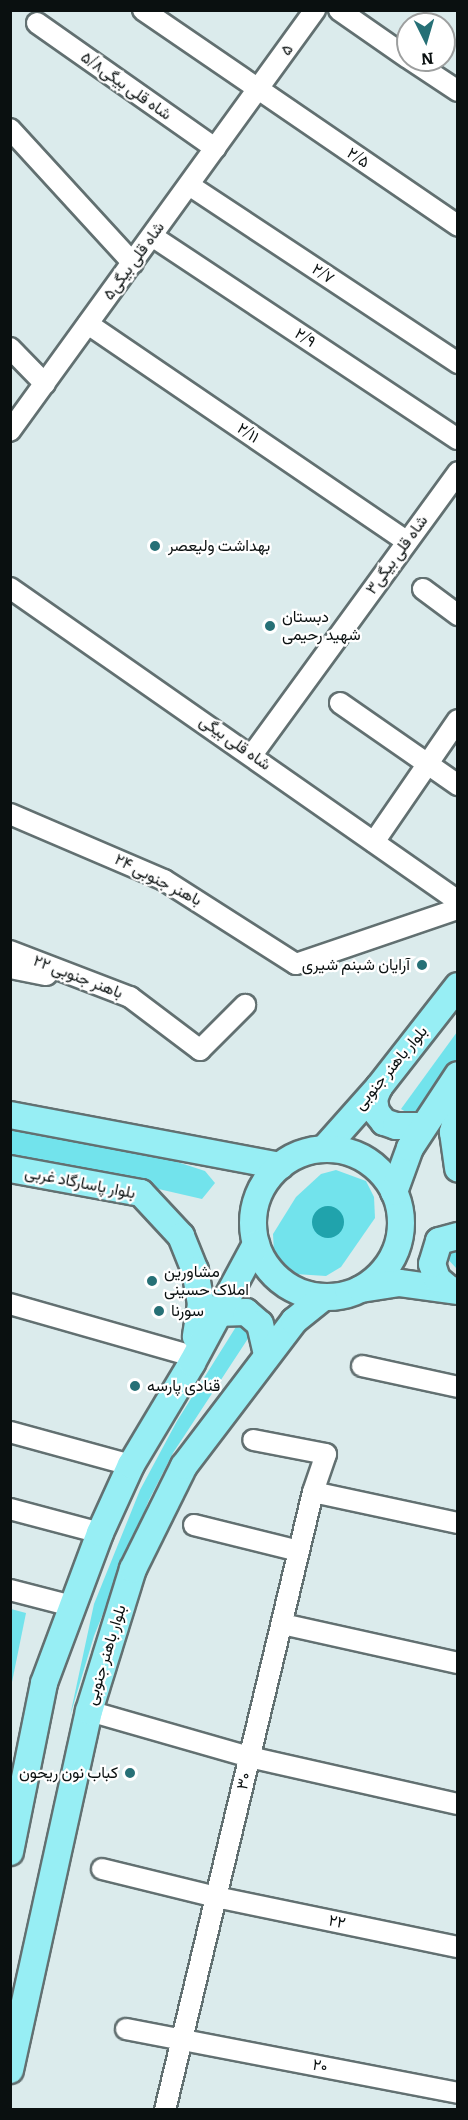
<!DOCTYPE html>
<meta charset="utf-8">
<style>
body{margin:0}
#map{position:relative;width:468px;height:2120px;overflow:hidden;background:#dbebec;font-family:Bitter,Vazirmatn,serif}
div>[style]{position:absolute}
.green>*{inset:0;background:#72e3ec}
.water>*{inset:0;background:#20a3ac}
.round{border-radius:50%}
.roads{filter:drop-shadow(2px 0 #627071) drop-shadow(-2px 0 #627071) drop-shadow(0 2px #627071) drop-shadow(0 -2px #627071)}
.minor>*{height:20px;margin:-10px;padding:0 10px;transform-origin:10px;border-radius:10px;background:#fff}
.major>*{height:26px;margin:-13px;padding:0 13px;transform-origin:13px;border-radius:13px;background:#97eef4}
.major>.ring{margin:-13px;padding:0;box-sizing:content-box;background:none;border:26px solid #97eef4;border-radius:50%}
.dots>*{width:16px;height:16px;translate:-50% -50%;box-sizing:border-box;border:3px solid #fff;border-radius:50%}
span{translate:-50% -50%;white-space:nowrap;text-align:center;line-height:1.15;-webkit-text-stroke:4.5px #fff;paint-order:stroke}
.street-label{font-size:16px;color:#0a1010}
.poi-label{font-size:16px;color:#0a1010}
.left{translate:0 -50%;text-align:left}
.right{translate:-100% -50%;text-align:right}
.frame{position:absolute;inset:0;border:12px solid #0a1010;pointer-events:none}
.north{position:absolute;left:396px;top:12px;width:60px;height:60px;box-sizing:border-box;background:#fff;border:2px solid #9d9f9f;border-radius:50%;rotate:175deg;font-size:16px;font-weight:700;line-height:24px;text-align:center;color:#0a1010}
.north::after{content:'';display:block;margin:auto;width:21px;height:27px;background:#267076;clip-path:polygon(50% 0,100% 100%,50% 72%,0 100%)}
</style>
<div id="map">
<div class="green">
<div style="clip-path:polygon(457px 1032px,457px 1060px,416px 1118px,401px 1109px)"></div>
<div style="clip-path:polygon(10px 1129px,156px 1155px,205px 1171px,215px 1183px,202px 1199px,11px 1155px)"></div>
<div style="clip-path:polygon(336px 1170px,366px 1181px,374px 1197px,375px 1218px,341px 1267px,326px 1276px,295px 1274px,274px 1254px,273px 1234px,296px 1197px,321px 1174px)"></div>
<div style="clip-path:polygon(457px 1244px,457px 1269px,443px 1254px)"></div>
<div style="clip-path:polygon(239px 1322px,248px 1323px,251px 1334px,173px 1453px,149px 1500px,94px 1636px,70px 1716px,94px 1604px,140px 1490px,177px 1421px)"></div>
<div style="clip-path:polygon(11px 1609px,26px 1613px,11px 1687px,10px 1609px)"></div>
</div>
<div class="water">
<div class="round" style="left:312px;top:1206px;width:32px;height:32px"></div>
</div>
<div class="roads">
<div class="minor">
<div style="left:143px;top:10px;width:382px;rotate:34.4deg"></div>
<div style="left:339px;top:10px;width:84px;rotate:34.8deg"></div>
<div style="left:37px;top:23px;width:218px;rotate:35.1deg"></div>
<div style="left:411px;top:60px;width:56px;rotate:33.4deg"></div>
<div style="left:10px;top:129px;width:182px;rotate:47.5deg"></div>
<div style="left:189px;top:185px;width:323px;rotate:33.5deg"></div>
<div style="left:152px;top:236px;width:367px;rotate:33.6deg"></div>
<div style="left:88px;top:324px;width:386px;rotate:34.3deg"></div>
<div style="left:10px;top:348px;width:50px;rotate:45.8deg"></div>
<div style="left:10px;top:431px;width:520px;rotate:-54.08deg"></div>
<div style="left:10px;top:588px;width:547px;rotate:34.94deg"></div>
<div style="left:423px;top:589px;width:44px;rotate:36.6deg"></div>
<div style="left:340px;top:703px;width:144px;rotate:34.8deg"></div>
<div style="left:252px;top:755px;width:350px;rotate:-53.9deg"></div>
<div style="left:10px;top:814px;width:168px;rotate:23.2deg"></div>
<div style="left:164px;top:880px;width:156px;rotate:32.5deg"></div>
<div style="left:296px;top:964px;width:171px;rotate:-18.8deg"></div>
<div style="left:374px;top:842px;width:148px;rotate:-55.5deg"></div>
<div style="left:10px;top:951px;width:129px;rotate:21deg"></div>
<div style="left:130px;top:997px;width:88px;rotate:37.1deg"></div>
<div style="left:200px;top:1050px;width:64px;rotate:-45deg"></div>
<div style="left:10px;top:968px;width:37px;rotate:11deg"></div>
<div style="left:10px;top:1304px;width:190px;rotate:15.9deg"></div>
<div style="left:362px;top:1366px;width:98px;rotate:12.3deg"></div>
<div style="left:10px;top:1432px;width:125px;rotate:15.3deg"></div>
<div style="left:313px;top:1492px;width:148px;rotate:12.1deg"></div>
<div style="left:10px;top:1509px;width:93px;rotate:14.9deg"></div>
<div style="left:194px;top:1525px;width:108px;rotate:13.9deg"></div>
<div style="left:10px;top:1590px;width:64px;rotate:14.5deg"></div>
<div style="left:282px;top:1624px;width:180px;rotate:12.5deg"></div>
<div style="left:89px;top:1711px;width:166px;rotate:16deg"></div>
<div style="left:249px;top:1757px;width:214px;rotate:12.7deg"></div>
<div style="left:102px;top:1869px;width:117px;rotate:13.8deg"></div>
<div style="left:216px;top:1897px;width:247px;rotate:11.7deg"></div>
<div style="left:126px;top:2029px;width:338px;rotate:10.9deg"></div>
<div style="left:165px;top:2110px;width:635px;rotate:-76.53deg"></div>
<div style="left:313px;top:1492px;width:40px;rotate:-71.1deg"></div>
<div style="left:326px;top:1454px;width:74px;rotate:-169.1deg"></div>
</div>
<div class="major">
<div style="left:379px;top:1087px;width:13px;rotate:113deg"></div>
<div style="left:374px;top:1099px;width:13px;rotate:81deg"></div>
<div style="left:376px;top:1112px;width:13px;rotate:51deg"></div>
<div style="left:384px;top:1122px;width:13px;rotate:18deg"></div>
<div style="left:396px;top:1126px;width:26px"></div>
<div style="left:458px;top:1112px;width:21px;rotate:104deg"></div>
<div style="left:453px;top:1132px;width:37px;rotate:82deg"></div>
<div style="left:10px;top:1115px;width:275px;rotate:10.7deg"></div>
<div style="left:324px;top:1149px;width:83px;rotate:-48.4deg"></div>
<div style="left:379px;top:1087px;width:128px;rotate:-52deg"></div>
<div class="ring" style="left:253px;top:1149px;width:122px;height:122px"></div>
<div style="left:10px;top:1169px;width:133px;rotate:10.4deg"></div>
<div style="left:141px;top:1193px;width:59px;rotate:47.1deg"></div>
<div style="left:181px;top:1236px;width:37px;rotate:68deg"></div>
<div style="left:195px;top:1270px;width:35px;rotate:80deg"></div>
<div style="left:201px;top:1304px;width:33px;rotate:99deg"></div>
<div style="left:394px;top:1192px;width:47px;rotate:-70deg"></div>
<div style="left:410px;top:1148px;width:87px;rotate:-56.7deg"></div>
<div style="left:361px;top:1289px;width:39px;rotate:-9deg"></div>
<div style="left:400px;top:1283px;width:59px;rotate:7.9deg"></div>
<div style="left:449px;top:1289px;width:16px;rotate:-140deg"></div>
<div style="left:437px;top:1279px;width:16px;rotate:-108deg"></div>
<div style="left:432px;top:1264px;width:24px;rotate:-73deg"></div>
<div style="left:439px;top:1241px;width:20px;rotate:-15deg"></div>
<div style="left:216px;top:1313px;width:30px;rotate:-2deg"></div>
<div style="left:246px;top:1312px;width:18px;rotate:41deg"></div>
<div style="left:260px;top:1324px;width:31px;rotate:77deg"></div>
<div style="left:10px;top:1852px;width:172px;rotate:-78.6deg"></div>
<div style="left:44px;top:1683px;width:160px;rotate:-69.5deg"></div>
<div style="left:100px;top:1533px;width:75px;rotate:-65.5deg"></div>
<div style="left:131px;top:1465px;width:119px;rotate:-59.1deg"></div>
<div style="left:192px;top:1363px;width:135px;rotate:-61.7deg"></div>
<div style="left:10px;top:2070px;width:368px;rotate:-77.6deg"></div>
<div style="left:89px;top:1711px;width:149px;rotate:-72.8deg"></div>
<div style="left:133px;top:1569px;width:115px;rotate:-63.7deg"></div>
<div style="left:184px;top:1466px;width:182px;rotate:-52.8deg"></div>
<div style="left:294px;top:1321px;width:38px;rotate:-39deg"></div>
</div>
</div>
<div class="dots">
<div style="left:155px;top:546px;background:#267076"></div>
<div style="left:270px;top:626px;background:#267076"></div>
<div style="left:422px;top:965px;background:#267076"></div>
<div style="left:152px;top:1281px;background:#267076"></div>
<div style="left:159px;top:1311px;background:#267076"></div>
<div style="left:135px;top:1386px;background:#267076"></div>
<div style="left:130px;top:1773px;background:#267076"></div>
</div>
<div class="street-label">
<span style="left:287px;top:50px;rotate:-54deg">۵</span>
<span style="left:126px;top:86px;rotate:35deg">شاه قلی بیگی۵/۸</span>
<span style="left:358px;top:158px;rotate:34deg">۲/۵</span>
<span style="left:134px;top:261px;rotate:-54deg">شاه قلی بیگی۵</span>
<span style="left:323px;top:274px;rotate:34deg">۲/۷</span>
<span style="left:305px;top:338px;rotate:34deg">۲/۹</span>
<span style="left:248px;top:433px;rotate:34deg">۲/۱۱</span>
<span style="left:397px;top:555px;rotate:-54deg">شاه قلی بیگی۳</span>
<span style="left:235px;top:743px;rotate:35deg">شاه قلی بیگی</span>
<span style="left:158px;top:880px;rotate:27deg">۲۴ باهنر جنوبی</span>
<span style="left:78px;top:977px;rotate:21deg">۲۲ باهنر جنوبی</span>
<span style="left:391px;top:1068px;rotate:-50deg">بلوار باهنر جنوبی</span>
<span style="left:80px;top:1183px;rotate:11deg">بلوار پاسارگاد غربی</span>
<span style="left:106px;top:1655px;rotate:-73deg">بلوار باهنر جنوبی</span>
<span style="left:244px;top:1781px;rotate:-77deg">۳۰</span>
<span style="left:337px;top:1922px;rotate:12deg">۲۲</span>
<span style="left:320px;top:2066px;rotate:11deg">۲۰</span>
</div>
<div class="poi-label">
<span class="left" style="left:168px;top:546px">بهداشت ولیعصر</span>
<span class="left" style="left:282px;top:626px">دبستان<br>شهید رحیمی</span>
<span class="right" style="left:410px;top:965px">آرایان شبنم شیری</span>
<span class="left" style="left:164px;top:1281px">مشاورین<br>املاک حسینی</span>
<span class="left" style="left:171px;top:1311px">سورنا</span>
<span class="left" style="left:147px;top:1386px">قنادی پارسه</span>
<span class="right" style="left:118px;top:1773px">کباب نون ریحون</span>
</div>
<div class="frame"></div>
<div class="north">N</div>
</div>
